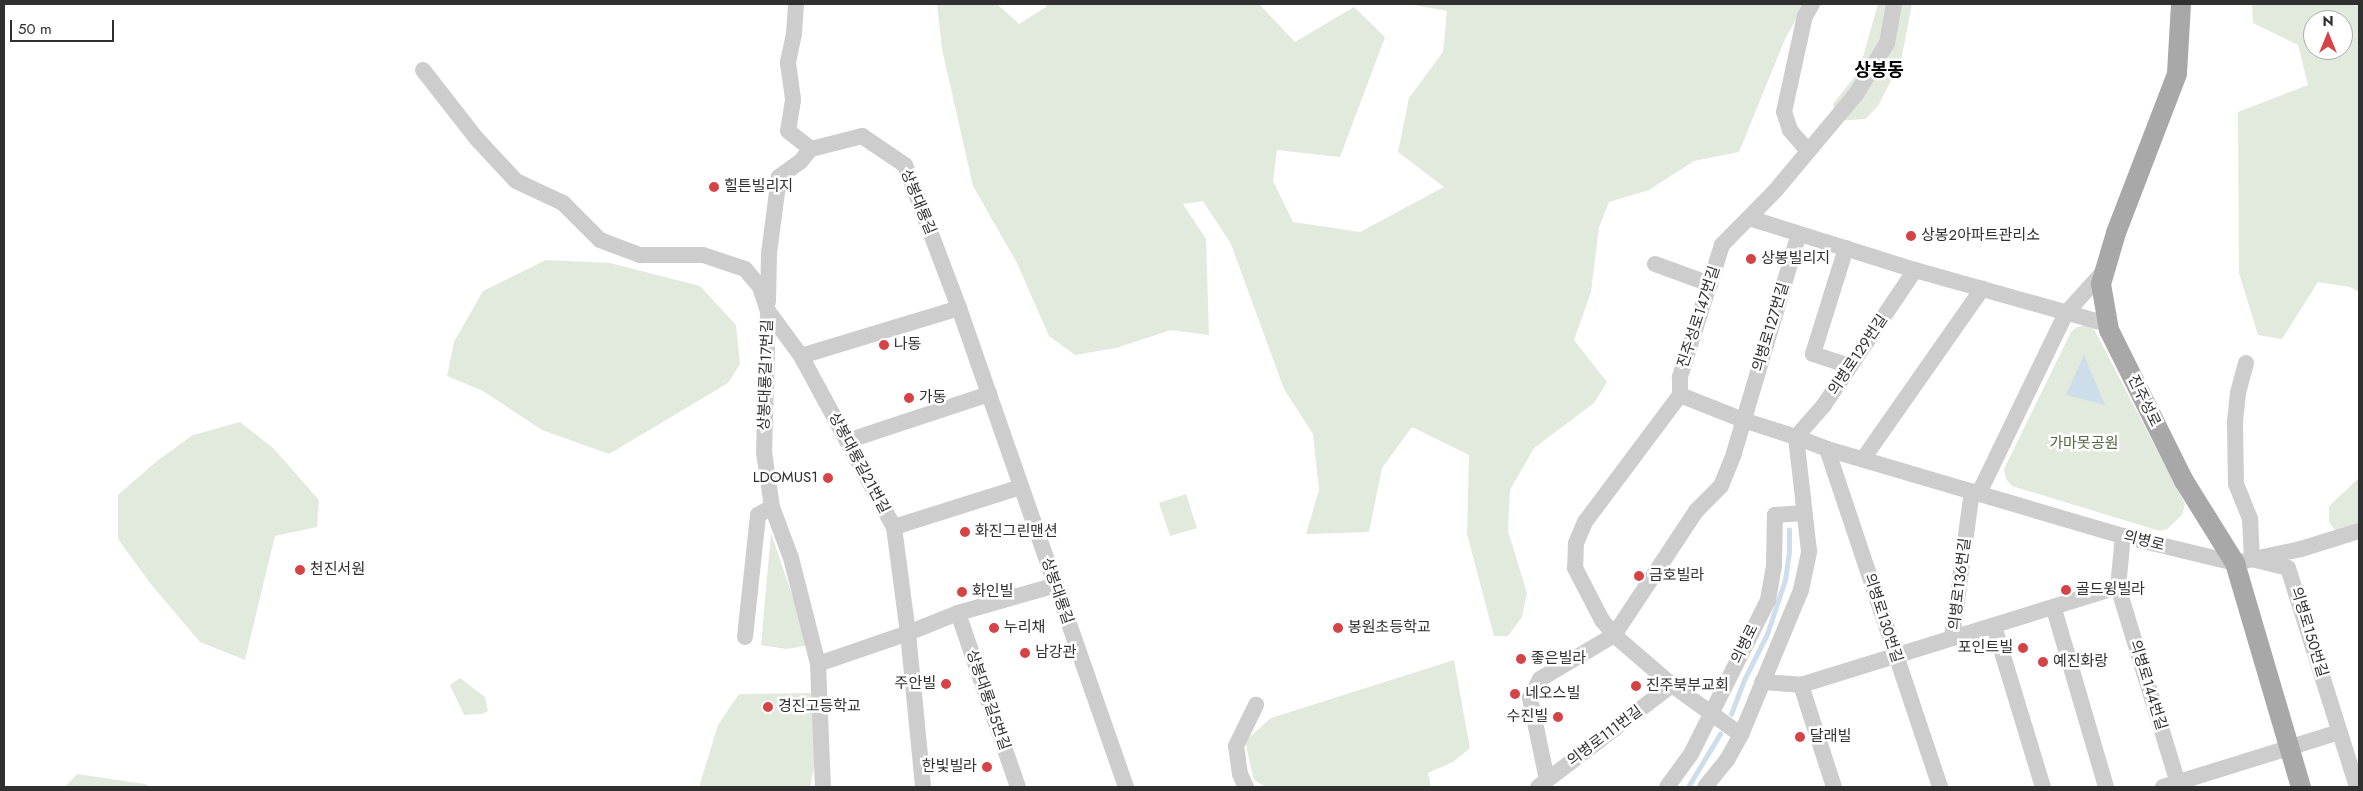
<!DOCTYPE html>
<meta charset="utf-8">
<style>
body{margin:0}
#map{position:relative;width:2363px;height:791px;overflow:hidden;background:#fff;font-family:Jost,"Noto Sans KR",sans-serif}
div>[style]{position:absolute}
.green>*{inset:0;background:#e2e9dd}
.water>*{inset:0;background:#ceddea}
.stream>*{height:4.5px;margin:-2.25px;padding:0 2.25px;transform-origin:2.25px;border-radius:2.25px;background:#ceddea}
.minor>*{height:16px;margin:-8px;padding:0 8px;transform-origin:8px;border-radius:8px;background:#cdcdcd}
.major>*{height:20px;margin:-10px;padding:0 10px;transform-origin:10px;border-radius:10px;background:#a8a8a8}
.dots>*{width:14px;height:14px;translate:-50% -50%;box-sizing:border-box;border:2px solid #fff;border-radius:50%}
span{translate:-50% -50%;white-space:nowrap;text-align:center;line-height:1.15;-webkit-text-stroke:5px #fff;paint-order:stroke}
.poi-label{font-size:15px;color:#303030}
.left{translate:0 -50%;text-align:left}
.right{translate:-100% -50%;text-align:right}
.street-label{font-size:15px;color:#303030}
.park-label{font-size:15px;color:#516841}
.quarter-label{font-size:18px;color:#000;font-weight:700}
.frame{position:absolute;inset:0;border:5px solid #303030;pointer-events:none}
.north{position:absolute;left:2303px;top:10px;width:50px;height:50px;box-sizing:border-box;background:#fff;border:1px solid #acacac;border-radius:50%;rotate:0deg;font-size:14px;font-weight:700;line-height:20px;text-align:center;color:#303030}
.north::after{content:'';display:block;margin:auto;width:18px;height:22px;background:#d64346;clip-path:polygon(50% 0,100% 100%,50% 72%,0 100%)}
.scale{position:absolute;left:10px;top:20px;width:104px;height:22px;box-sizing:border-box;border:2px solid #303030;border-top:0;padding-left:6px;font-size:15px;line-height:18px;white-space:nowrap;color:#303030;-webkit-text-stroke:4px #fff;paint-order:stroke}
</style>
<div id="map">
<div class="green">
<div style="clip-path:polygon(937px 4px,997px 4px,1019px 24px,1046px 7px,1046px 4px,1259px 4px,1295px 42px,1354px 7px,1385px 37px,1340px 157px,1277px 150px,1273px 181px,1293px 222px,1360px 232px,1444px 187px,1398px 152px,1409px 98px,1443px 52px,1447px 11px,1408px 4px,1805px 4px,1785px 39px,1739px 152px,1694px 161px,1649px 190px,1609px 202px,1599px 227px,1591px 292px,1574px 340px,1607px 382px,1594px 403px,1534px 448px,1510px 490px,1508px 531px,1527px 593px,1522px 617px,1508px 636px,1494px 636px,1467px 534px,1469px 455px,1412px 427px,1382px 468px,1369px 532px,1306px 534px,1319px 490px,1313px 434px,1284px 389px,1231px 244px,1203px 201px,1183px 204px,1206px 239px,1209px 335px,1171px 330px,1116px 348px,1075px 355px,1049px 336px,1017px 263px,973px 186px,942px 49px)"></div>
<div style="clip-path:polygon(1878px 4px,1912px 4px,1901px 61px,1878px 106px,1865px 119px,1837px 121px,1833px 104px,1859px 71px)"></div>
<div style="clip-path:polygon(evenodd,2252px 4px,2359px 4px,2359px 292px,2350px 287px,2318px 282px,2282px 339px,2258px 335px,2239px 273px,2238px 112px,2308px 85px,2298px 45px,2253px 23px,2252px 4px,2313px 20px,2343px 20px,2343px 50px,2313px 50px,2313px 20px)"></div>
<div style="clip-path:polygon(546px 260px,610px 263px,700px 286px,736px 325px,740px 364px,728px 383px,609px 454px,542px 430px,483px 391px,447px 376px,454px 342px,483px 291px)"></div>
<div style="clip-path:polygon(2088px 325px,2094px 329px,2185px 504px,2182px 515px,2167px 529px,2160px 531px,2012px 486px,2006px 479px,2004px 469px,2071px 332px,2077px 327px)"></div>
<div style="clip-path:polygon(240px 422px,274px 449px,319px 500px,317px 527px,275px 536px,245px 660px,200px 642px,150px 583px,118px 539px,118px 495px,157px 461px,193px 435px)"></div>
<div style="clip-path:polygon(2359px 478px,2359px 535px,2345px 543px,2329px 522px,2329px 506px)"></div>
<div style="clip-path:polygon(1186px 494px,1197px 528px,1170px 536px,1159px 503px)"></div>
<div style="clip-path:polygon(771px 533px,809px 645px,787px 649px,761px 645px)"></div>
<div style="clip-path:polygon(1454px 660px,1470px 748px,1453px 762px,1428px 773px,1431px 787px,1266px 787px,1254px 780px,1245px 741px,1271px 718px)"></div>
<div style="clip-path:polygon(460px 678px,485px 697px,488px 711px,482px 714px,464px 715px,450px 685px)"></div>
<div style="clip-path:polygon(812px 693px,815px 764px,810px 787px,699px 787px,718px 725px,739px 694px)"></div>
<div style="clip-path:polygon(77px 774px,145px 784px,150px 787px,65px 787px)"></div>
</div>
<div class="water">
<div style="clip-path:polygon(2084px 355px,2105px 405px,2066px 395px)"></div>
</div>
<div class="stream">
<div style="left:1731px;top:714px;width:36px;rotate:-69deg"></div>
<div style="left:1744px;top:680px;width:51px;rotate:-63.4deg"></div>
<div style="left:1767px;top:634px;width:57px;rotate:-71.6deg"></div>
<div style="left:1785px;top:580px;width:28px;rotate:-82deg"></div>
<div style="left:1789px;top:552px;width:22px;rotate:-90deg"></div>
<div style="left:1688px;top:787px;width:62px;rotate:-58.9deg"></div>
</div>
<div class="minor">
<div style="left:796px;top:4px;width:30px;rotate:94deg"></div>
<div style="left:794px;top:34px;width:30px;rotate:102deg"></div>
<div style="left:788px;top:63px;width:37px;rotate:82deg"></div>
<div style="left:793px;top:100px;width:31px;rotate:99deg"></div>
<div style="left:788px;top:131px;width:29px;rotate:38deg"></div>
<div style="left:811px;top:149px;width:53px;rotate:-14.3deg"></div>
<div style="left:862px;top:136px;width:52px;rotate:34deg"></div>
<div style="left:905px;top:165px;width:153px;rotate:69.3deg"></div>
<div style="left:959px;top:308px;width:507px;rotate:70.78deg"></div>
<div style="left:1894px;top:4px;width:40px;rotate:100deg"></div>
<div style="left:1887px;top:43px;width:58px;rotate:121deg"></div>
<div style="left:1857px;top:93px;width:126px;rotate:129.9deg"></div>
<div style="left:1776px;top:190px;width:77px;rotate:134.5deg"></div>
<div style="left:1722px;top:245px;width:139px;rotate:107.7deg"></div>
<div style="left:1680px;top:377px;width:18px;rotate:90deg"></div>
<div style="left:1680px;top:395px;width:68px;rotate:21.6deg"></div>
<div style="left:1743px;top:420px;width:56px;rotate:17.8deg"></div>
<div style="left:1796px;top:437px;width:43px;rotate:-48.8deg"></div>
<div style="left:1824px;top:405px;width:163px;rotate:-56deg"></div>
<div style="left:423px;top:70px;width:88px;rotate:52deg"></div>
<div style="left:477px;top:139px;width:57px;rotate:47.1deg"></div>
<div style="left:516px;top:181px;width:52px;rotate:25.1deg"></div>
<div style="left:563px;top:203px;width:52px;rotate:45deg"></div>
<div style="left:600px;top:240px;width:43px;rotate:20.6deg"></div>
<div style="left:640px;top:255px;width:63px"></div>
<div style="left:703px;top:255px;width:44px;rotate:18.4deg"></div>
<div style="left:745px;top:269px;width:23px;rotate:50deg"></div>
<div style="left:760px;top:287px;width:25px;rotate:72deg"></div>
<div style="left:768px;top:311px;width:141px;rotate:91.6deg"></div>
<div style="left:764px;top:452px;width:56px;rotate:81.7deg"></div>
<div style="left:772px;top:507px;width:54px;rotate:69.6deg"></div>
<div style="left:791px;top:558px;width:109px;rotate:75.7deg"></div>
<div style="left:818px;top:664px;width:123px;rotate:87.7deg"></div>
<div style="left:1808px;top:151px;width:28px;rotate:-131deg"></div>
<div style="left:1790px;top:130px;width:19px;rotate:-108deg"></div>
<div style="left:1784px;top:112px;width:98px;rotate:-77.7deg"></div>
<div style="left:1805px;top:16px;width:14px;rotate:-60deg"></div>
<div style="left:1749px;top:218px;width:174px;rotate:17.4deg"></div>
<div style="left:1915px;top:270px;width:199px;rotate:15.7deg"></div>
<div style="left:2107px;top:324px;width:6px;rotate:72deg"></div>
<div style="left:1846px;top:248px;width:111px;rotate:107.3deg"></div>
<div style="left:1813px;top:354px;width:39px;rotate:18deg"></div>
<div style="left:1655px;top:264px;width:59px;rotate:20deg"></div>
<div style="left:768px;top:302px;width:49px;rotate:-88.8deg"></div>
<div style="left:769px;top:253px;width:77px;rotate:-82.5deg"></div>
<div style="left:779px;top:177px;width:26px;rotate:-36deg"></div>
<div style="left:800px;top:162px;width:17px;rotate:-50deg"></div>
<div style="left:768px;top:311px;width:56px;rotate:53.7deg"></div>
<div style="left:801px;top:356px;width:195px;rotate:61.5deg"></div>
<div style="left:894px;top:527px;width:107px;rotate:82.5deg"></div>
<div style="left:908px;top:633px;width:155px;rotate:84.4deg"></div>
<div style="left:801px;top:356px;width:165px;rotate:-16.9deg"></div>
<div style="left:2246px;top:363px;width:31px;rotate:105deg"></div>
<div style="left:2238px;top:393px;width:30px;rotate:96deg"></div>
<div style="left:2235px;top:423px;width:61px;rotate:89.1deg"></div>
<div style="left:2236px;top:484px;width:38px;rotate:68deg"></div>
<div style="left:2250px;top:519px;width:40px;rotate:87.1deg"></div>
<div style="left:2252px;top:559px;width:37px;rotate:14deg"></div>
<div style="left:2288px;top:568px;width:230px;rotate:72.5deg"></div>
<div style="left:1680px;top:395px;width:159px;rotate:126.8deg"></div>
<div style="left:1585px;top:522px;width:23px;rotate:113deg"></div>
<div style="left:1576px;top:543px;width:25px;rotate:92deg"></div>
<div style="left:1575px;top:568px;width:59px;rotate:62.6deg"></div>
<div style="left:1602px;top:620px;width:19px;rotate:51deg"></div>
<div style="left:1614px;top:635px;width:77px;rotate:40.8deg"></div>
<div style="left:1672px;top:685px;width:85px;rotate:35.9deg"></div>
<div style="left:847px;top:441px;width:150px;rotate:-18.3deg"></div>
<div style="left:1827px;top:449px;width:356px;rotate:71.5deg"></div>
<div style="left:1863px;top:459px;width:208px;rotate:-55deg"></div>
<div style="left:1979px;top:493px;width:200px;rotate:-64.2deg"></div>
<div style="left:2066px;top:313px;width:58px;rotate:-47.8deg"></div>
<div style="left:894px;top:527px;width:133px;rotate:-17.5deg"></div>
<div style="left:2123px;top:536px;width:51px;rotate:95.6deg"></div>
<div style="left:2118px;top:587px;width:209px;rotate:73deg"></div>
<div style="left:2054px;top:609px;width:185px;rotate:73.7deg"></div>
<div style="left:958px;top:613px;width:184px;rotate:71deg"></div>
<div style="left:1994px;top:626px;width:168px;rotate:73.1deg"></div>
<div style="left:745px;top:637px;width:123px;rotate:-83.9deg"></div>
<div style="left:758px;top:515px;width:16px;rotate:-30deg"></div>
<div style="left:1952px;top:637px;width:147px;rotate:-82.2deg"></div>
<div style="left:818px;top:664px;width:95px;rotate:-19deg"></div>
<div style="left:908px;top:633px;width:54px;rotate:-21.8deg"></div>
<div style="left:958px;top:613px;width:102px;rotate:-15.9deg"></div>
<div style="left:1762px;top:682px;width:39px;rotate:4deg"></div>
<div style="left:1801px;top:685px;width:107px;rotate:72.1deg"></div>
<div style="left:1801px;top:685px;width:332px;rotate:-17.2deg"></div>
<div style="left:1547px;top:780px;width:84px;rotate:-101.7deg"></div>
<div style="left:1530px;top:698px;width:21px;rotate:-62deg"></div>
<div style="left:1540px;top:679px;width:86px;rotate:-30.7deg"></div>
<div style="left:1614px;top:635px;width:149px;rotate:-56.5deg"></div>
<div style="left:1696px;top:511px;width:35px;rotate:-45deg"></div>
<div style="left:1721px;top:486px;width:35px;rotate:-68deg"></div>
<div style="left:1734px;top:453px;width:228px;rotate:-73.5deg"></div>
<div style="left:1246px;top:787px;width:14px;rotate:-115deg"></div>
<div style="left:1240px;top:774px;width:28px;rotate:-98deg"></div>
<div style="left:1236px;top:746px;width:46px;rotate:-64deg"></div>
<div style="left:1538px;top:787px;width:168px;rotate:-37.3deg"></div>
<div style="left:1667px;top:787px;width:41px;rotate:-54deg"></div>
<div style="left:1691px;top:754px;width:172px;rotate:-63.4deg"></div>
<div style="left:1768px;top:600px;width:36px;rotate:-80deg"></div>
<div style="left:1774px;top:565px;width:50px;rotate:-88.9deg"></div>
<div style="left:1775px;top:515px;width:29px;rotate:-4deg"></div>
<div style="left:1705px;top:787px;width:35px;rotate:-51deg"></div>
<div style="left:1727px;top:760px;width:29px;rotate:-61deg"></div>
<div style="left:1741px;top:735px;width:157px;rotate:-67.5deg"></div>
<div style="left:1801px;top:590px;width:40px;rotate:-78deg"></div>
<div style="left:1809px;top:551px;width:115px;rotate:-96.5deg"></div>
<div style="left:1796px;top:437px;width:33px;rotate:21deg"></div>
<div style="left:1827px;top:449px;width:309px;rotate:16.4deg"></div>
<div style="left:2123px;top:536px;width:115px;rotate:13.6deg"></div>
<div style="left:2235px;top:563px;width:67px;rotate:-12deg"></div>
<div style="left:2301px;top:549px;width:61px;rotate:-17.2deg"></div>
<div style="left:2163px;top:787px;width:185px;rotate:-17.3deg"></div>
</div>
<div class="major">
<div style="left:2181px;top:4px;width:70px;rotate:93.3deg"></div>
<div style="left:2177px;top:74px;width:170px;rotate:111deg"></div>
<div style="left:2116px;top:233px;width:53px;rotate:106.4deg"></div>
<div style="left:2101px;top:284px;width:47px;rotate:80.1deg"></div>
<div style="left:2109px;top:330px;width:169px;rotate:63.6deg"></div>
<div style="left:2184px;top:481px;width:97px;rotate:58.1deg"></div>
<div style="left:2235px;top:563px;width:234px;rotate:73.6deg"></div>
</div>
<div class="dots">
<div style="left:714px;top:187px;background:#d64346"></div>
<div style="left:1911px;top:236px;background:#d64346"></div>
<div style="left:1751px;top:259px;background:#d64346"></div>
<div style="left:884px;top:345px;background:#d64346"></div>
<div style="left:909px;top:398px;background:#d64346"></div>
<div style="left:828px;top:478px;background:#d64346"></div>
<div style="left:965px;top:532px;background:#d64346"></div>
<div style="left:300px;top:570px;background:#d64346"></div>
<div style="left:1639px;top:576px;background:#d64346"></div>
<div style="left:2066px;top:590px;background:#d64346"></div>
<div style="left:962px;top:592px;background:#d64346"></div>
<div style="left:994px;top:628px;background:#d64346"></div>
<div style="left:1338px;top:628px;background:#d64346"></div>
<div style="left:2023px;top:648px;background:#d64346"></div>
<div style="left:1025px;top:653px;background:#d64346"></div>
<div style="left:1521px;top:659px;background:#d64346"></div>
<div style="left:2043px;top:662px;background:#d64346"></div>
<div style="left:946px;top:684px;background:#d64346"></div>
<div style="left:1636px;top:686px;background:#d64346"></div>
<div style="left:1515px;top:694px;background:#d64346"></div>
<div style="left:768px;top:707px;background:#d64346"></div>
<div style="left:1558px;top:717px;background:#d64346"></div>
<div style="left:1800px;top:737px;background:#d64346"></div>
<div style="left:987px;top:767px;background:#d64346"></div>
</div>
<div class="poi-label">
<span class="left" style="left:724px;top:187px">힐튼빌리지</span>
<span class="left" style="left:1921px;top:236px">상봉2아파트관리소</span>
<span class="left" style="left:1761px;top:259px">상봉빌리지</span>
<span class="left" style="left:894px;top:345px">나동</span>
<span class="left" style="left:919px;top:398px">가동</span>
<span class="right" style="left:818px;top:478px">LDOMUS1</span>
<span class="left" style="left:975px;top:532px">화진그린맨션</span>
<span class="left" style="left:310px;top:570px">천진서원</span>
<span class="left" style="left:1649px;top:576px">금호빌라</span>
<span class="left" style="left:2076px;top:590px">골드윙빌라</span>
<span class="left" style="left:972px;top:592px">화인빌</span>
<span class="left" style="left:1004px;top:628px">누리채</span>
<span class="left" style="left:1348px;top:628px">봉원초등학교</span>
<span class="right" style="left:2013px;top:648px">포인트빌</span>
<span class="left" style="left:1035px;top:653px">남강관</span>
<span class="left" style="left:1531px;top:659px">좋은빌라</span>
<span class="left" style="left:2053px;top:662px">예진화랑</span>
<span class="right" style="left:936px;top:684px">주안빌</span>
<span class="left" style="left:1646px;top:686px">진주북부교회</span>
<span class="left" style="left:1525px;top:694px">네오스빌</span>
<span class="left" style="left:778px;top:707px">경진고등학교</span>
<span class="right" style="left:1548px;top:717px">수진빌</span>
<span class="left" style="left:1810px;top:737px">달래빌</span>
<span class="right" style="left:977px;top:767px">한빛빌라</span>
</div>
<div class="street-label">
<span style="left:918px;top:202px;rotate:68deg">상봉대룡길</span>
<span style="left:1699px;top:317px;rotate:-72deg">진주성로147번길</span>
<span style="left:1771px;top:327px;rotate:-73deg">의병로127번길</span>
<span style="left:1858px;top:355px;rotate:-56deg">의병로129번길</span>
<span style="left:766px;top:375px;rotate:-88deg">상봉대룡길17번길</span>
<span style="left:2144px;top:401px;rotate:64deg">진주성로</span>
<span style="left:859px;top:463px;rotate:62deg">상봉대룡길21번길</span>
<span style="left:2144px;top:541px;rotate:14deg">의병로</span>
<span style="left:1960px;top:584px;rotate:-83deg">의병로136번길</span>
<span style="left:1057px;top:591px;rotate:71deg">상봉대룡길</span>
<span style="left:1883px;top:618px;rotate:72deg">의병로130번길</span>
<span style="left:2309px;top:632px;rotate:73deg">의병로150번길</span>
<span style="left:1745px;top:644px;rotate:-64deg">의병로</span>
<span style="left:2148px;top:685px;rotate:73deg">의병로144번길</span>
<span style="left:988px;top:700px;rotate:71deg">상봉대룡길5번길</span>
<span style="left:1605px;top:736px;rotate:-37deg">의병로111번길</span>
</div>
<div class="park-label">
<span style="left:2084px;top:444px">가마못공원</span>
</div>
<div class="quarter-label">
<span style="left:1879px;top:70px">상봉동</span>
</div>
<div class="frame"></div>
<div class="north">N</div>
<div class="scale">50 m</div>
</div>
